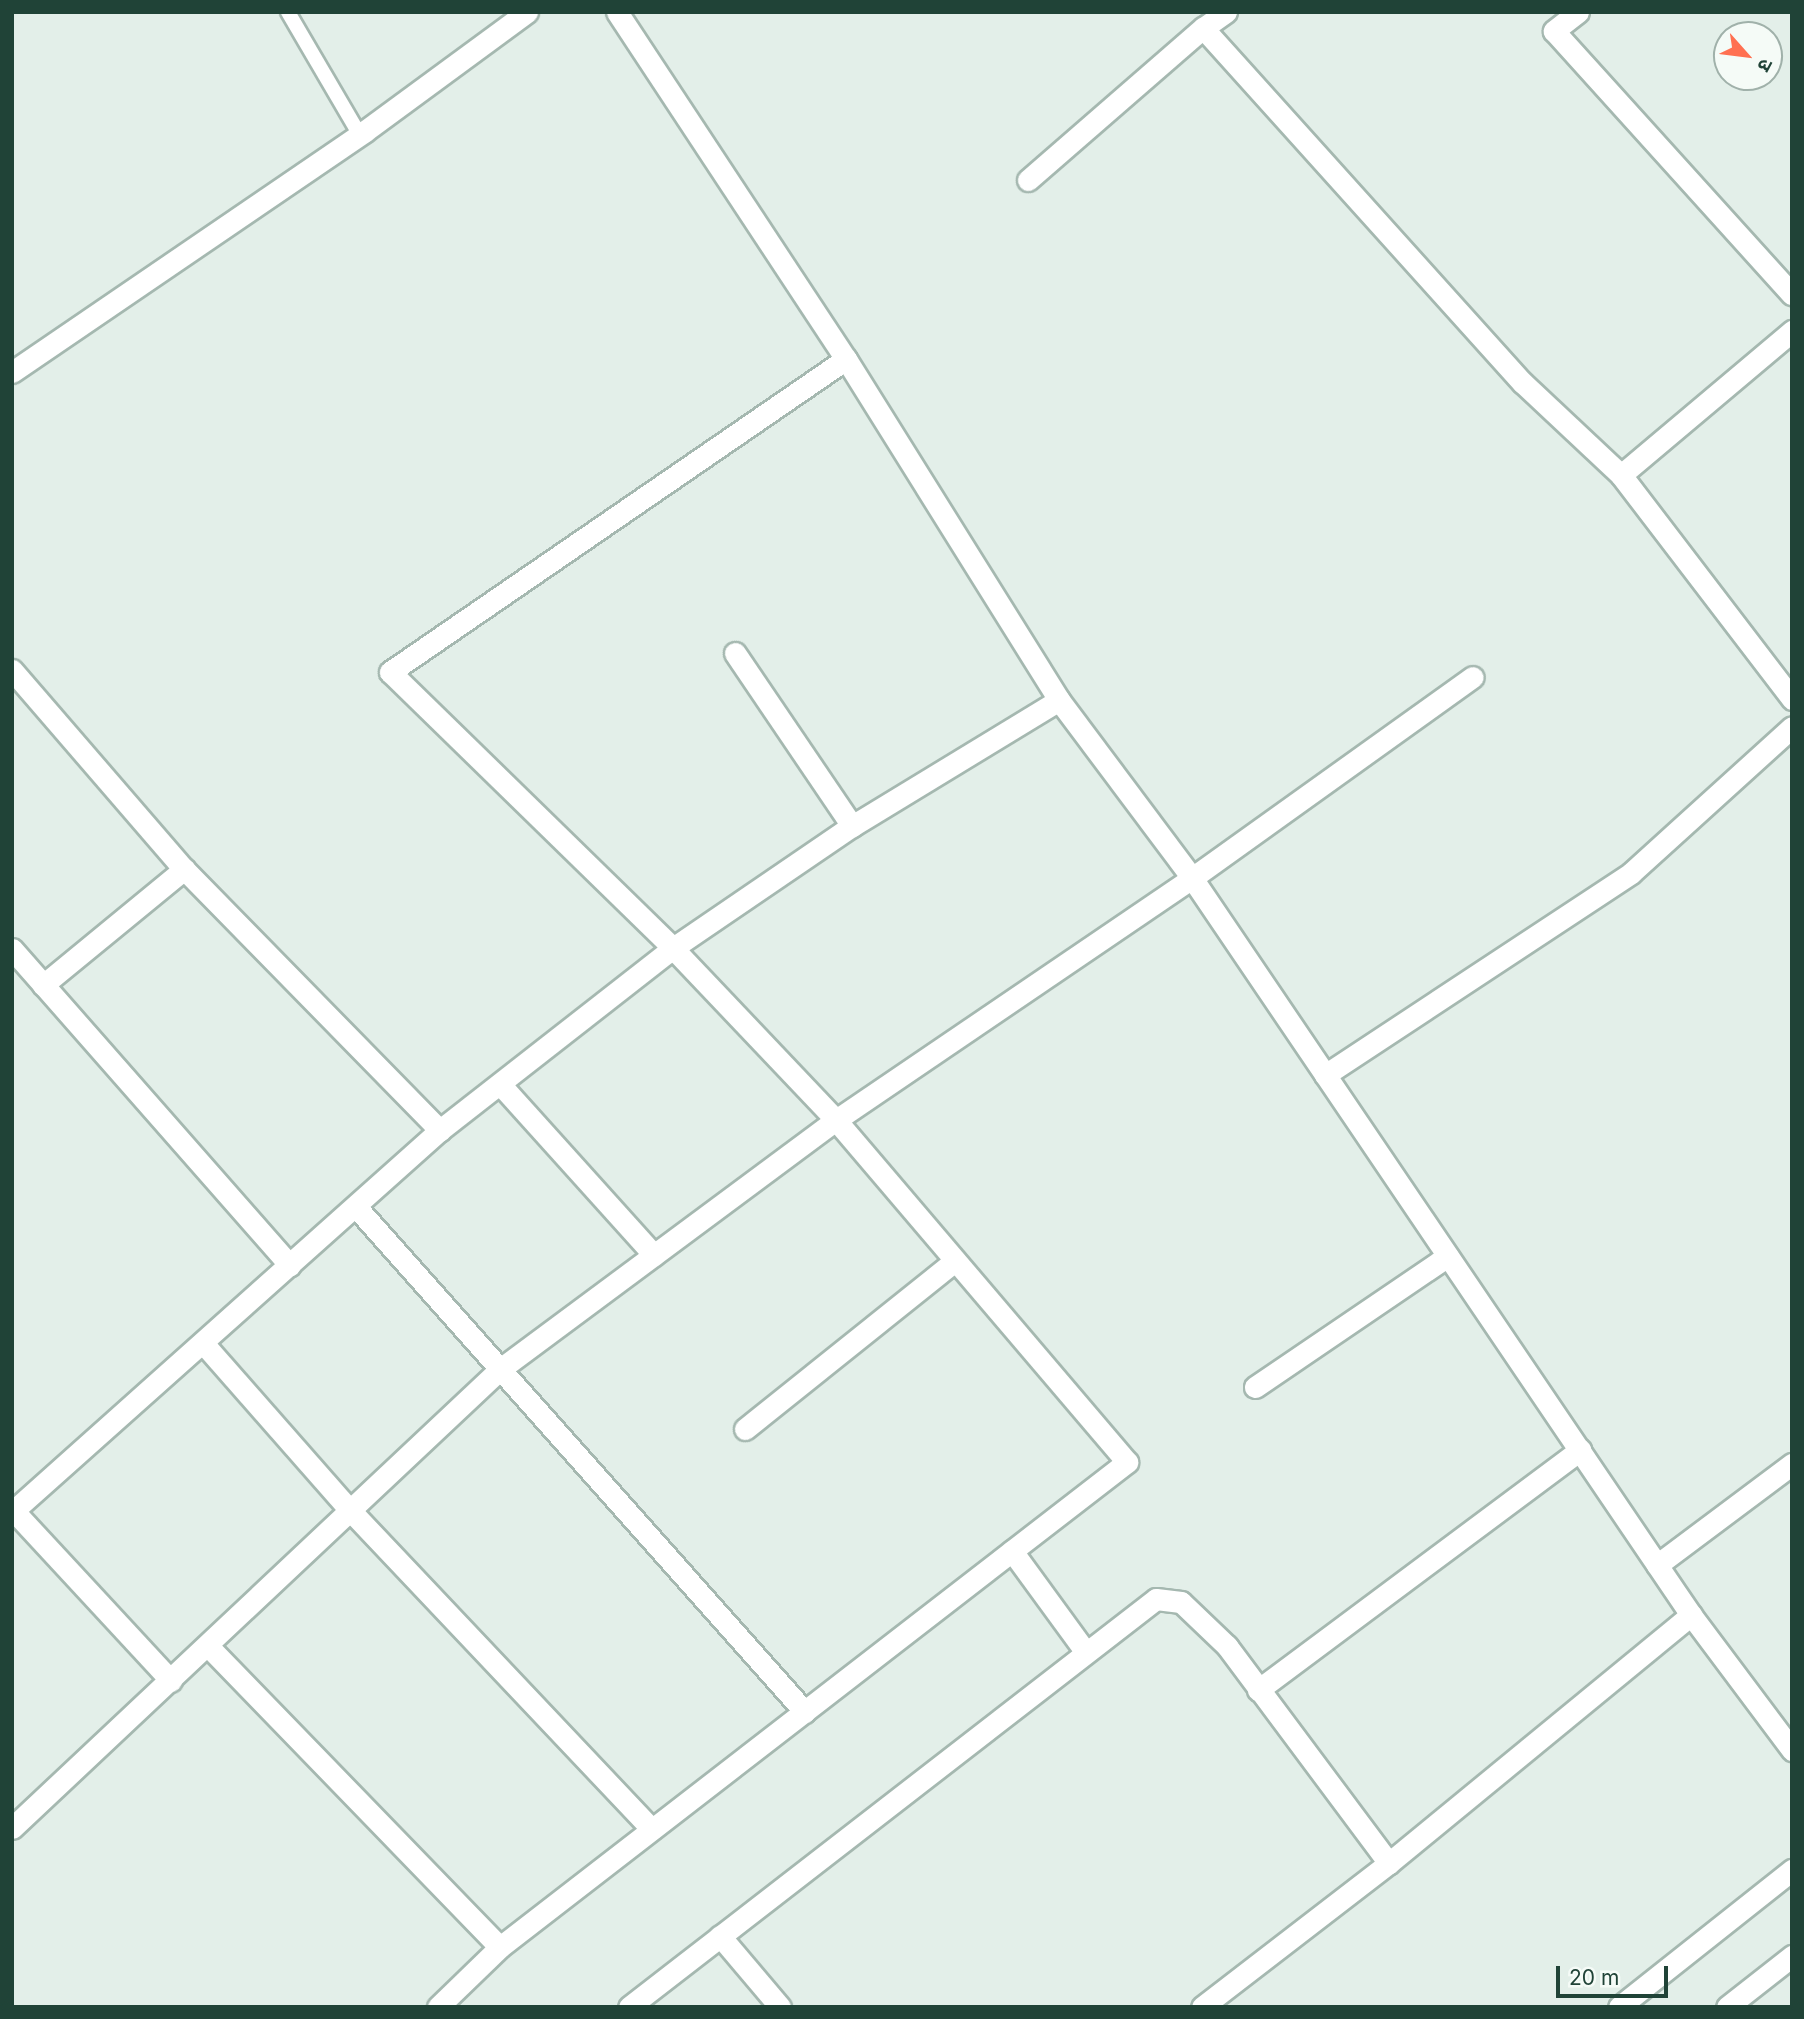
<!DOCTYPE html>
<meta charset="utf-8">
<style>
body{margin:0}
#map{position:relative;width:1804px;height:2019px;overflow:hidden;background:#e3efe9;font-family:Inter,"Noto Sans Devanagari",sans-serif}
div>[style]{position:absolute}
.roads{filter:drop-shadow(2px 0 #a5b8b0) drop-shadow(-2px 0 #a5b8b0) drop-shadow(0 2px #a5b8b0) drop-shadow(0 -2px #a5b8b0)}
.service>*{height:14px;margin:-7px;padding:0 7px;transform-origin:7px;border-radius:7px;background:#fff}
.minor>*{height:21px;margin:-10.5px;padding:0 10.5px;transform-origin:10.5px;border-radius:10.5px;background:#fff}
.tertiary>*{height:21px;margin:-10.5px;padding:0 10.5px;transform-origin:10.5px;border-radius:10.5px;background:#fff}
span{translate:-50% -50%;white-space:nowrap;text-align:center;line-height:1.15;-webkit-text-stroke:5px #f5fbf7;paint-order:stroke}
.frame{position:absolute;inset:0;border:14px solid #204337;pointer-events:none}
.north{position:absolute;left:1713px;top:21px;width:70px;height:70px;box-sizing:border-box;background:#f5fbf7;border:2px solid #a0b1aa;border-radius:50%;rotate:118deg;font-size:19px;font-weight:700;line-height:28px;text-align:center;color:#204337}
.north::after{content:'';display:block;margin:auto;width:24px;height:32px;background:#ff7051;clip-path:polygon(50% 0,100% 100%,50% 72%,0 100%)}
.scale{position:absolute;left:1556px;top:1966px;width:112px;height:32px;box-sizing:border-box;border:4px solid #204337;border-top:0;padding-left:9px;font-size:21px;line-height:24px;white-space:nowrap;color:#204337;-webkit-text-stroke:5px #f5fbf7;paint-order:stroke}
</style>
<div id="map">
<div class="roads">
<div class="service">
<div style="left:288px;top:12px;width:143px;rotate:59.7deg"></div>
</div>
<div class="minor">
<div style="left:617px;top:12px;width:416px;rotate:56.6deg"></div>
<div style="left:846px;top:359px;width:402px;rotate:58deg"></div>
<div style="left:1059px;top:700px;width:222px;rotate:53.2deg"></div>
<div style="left:1192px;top:878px;width:890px;rotate:55.9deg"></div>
<div style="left:1691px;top:1615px;width:169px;rotate:53.2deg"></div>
<div style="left:1226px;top:12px;width:28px;rotate:145deg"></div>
<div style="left:1203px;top:28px;width:478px;rotate:48deg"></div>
<div style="left:1523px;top:383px;width:134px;rotate:43.2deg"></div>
<div style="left:1621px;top:475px;width:282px;rotate:52.6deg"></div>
<div style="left:1578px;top:12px;width:31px;rotate:142deg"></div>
<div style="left:1554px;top:31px;width:355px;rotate:47.9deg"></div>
<div style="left:1028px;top:180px;width:232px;rotate:-41deg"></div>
<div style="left:1621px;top:475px;width:224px;rotate:-40.1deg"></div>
<div style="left:735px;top:653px;width:209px;rotate:55.9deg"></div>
<div style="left:12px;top:670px;width:263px;rotate:49.2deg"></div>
<div style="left:184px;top:869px;width:366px;rotate:45.6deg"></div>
<div style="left:12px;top:949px;width:421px;rotate:48.7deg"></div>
<div style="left:43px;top:985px;width:183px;rotate:-39.4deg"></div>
<div style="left:1325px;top:1075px;width:367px;rotate:-33.4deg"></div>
<div style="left:1631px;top:873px;width:217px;rotate:-42.2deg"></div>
<div style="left:500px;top:1084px;width:230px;rotate:48deg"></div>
<div style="left:357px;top:1208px;width:674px;rotate:48.37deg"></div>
<div style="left:203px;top:1343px;width:220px;rotate:48.7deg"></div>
<div style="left:348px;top:1508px;width:442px;rotate:46.6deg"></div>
<div style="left:1255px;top:1387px;width:233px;rotate:-34.2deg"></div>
<div style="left:745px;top:1429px;width:269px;rotate:-38.7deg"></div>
<div style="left:12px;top:1509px;width:234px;rotate:47.2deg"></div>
<div style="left:12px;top:1512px;width:574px;rotate:-41.75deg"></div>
<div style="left:440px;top:1130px;width:296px;rotate:-38deg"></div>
<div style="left:673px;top:948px;width:217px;rotate:-34.3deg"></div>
<div style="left:852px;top:826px;width:242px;rotate:-31.3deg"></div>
<div style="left:1012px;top:1551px;width:124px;rotate:53.9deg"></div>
<div style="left:1657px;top:1565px;width:169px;rotate:-36.8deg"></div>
<div style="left:208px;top:1646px;width:419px;rotate:45.9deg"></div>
<div style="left:1258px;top:1690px;width:402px;rotate:-36.7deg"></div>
<div style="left:12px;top:1828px;width:669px;rotate:-43.24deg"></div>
<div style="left:499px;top:1370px;width:420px;rotate:-36.6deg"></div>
<div style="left:836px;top:1120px;width:430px;rotate:-34.2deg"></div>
<div style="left:1192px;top:878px;width:345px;rotate:-35.6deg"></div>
<div style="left:720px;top:1936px;width:93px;rotate:49.8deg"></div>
<div style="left:438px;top:2007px;width:86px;rotate:-44.1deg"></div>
<div style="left:500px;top:1947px;width:793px;rotate:-37.72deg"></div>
<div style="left:1127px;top:1462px;width:449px;rotate:-130.4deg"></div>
<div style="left:836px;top:1120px;width:237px;rotate:-133.5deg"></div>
<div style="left:673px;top:948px;width:395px;rotate:-135.7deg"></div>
<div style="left:390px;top:672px;width:553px;rotate:-34.47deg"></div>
<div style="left:629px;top:2007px;width:666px;rotate:-37.75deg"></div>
<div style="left:1156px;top:1599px;width:25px;rotate:7deg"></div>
<div style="left:1181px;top:1602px;width:64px;rotate:43.7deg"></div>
<div style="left:1227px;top:1646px;width:271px;rotate:53.3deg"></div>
<div style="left:1202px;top:2007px;width:236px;rotate:-37.6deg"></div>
<div style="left:1389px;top:1863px;width:391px;rotate:-39.4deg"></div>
<div style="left:1619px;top:2007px;width:221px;rotate:-38.4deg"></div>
<div style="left:1727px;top:2007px;width:83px;rotate:-38.1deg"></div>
</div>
<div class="tertiary">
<div style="left:12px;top:372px;width:427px;rotate:-34.3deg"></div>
<div style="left:365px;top:131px;width:201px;rotate:-36.3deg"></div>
</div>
</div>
<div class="frame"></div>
<div class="north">उ</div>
<div class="scale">20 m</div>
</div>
